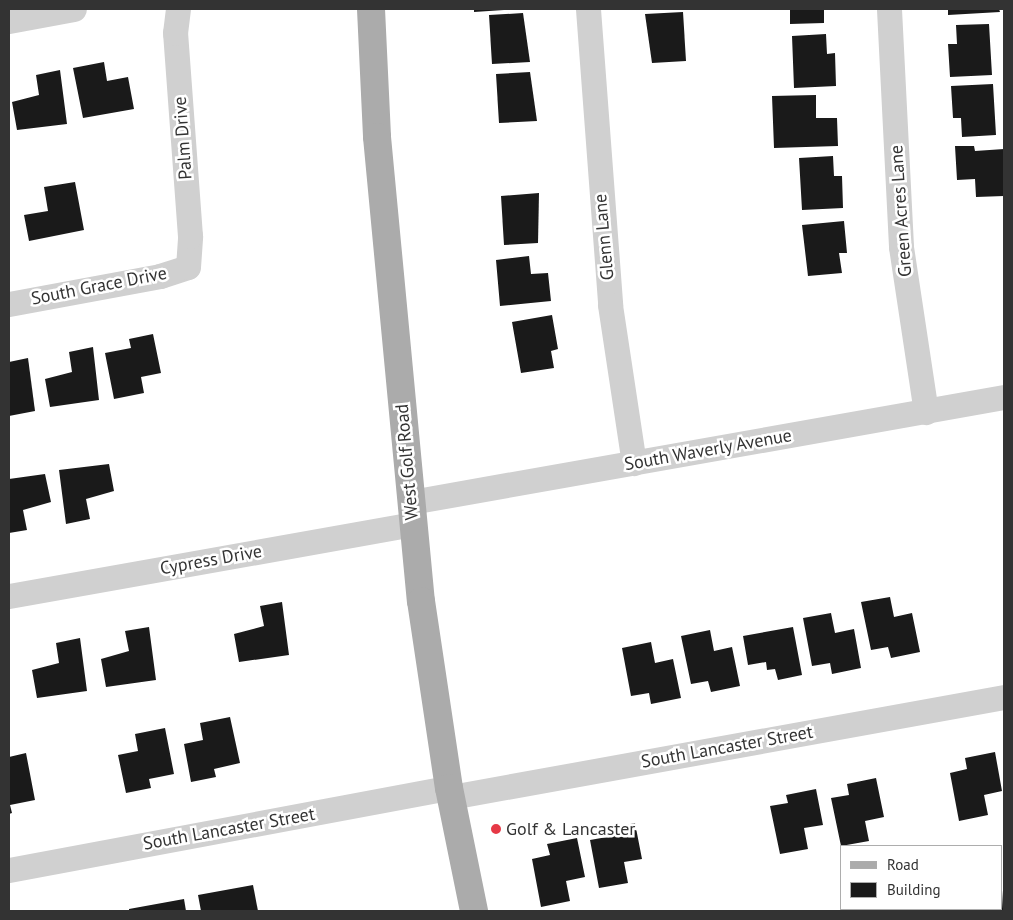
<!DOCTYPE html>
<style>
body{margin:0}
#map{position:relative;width:1013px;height:920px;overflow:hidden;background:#fff;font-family:"PT Sans",sans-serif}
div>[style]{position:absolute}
.building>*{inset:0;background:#1a1a1a}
.minor>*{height:25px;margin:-12.5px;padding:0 12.5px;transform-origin:12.5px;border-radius:12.5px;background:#d0d0d0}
.major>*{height:28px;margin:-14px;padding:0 14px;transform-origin:14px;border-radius:14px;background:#ababab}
.dots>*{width:14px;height:14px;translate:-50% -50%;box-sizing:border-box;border:2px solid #fff;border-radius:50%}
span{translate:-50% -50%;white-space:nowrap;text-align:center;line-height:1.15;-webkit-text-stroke:5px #fff;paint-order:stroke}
.street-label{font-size:18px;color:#333}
.poi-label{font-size:18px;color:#333}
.left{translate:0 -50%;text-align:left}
.frame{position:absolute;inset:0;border:10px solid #333;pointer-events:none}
.legend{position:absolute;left:840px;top:845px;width:162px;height:65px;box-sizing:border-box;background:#fff;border:1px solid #adadad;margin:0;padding:6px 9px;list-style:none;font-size:15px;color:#333}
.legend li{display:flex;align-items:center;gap:10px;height:25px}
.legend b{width:25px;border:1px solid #adadad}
</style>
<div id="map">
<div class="building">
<div style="clip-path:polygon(474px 9px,504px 9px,504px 10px,474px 12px)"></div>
<div style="clip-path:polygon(790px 9px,824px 9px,824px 23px,790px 24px)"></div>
<div style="clip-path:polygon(948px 9px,999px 9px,1000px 12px,948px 15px)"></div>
<div style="clip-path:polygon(683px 12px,686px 61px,652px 63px,645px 14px)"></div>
<div style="clip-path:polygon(523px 13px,530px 62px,492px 64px,489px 15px)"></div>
<div style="clip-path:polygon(989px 24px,992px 75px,950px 77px,948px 44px,957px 44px,956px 25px)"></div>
<div style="clip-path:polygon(826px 34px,827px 54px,835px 53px,836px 86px,794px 88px,792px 36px)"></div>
<div style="clip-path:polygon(104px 62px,107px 81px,128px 77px,134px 109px,83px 118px,73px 68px)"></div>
<div style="clip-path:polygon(60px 70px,67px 124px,17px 130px,12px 102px,39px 95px,36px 75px)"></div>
<div style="clip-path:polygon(530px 72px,537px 121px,499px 123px,496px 74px)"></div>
<div style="clip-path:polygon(993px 84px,996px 135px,962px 137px,961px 118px,953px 118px,951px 86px)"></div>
<div style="clip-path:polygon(816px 95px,816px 118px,837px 118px,838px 146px,774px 148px,772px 96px)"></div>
<div style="clip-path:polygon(955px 146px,974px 146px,975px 151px,1004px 149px,1004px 196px,976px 197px,975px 179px,957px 180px)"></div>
<div style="clip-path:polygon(833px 156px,834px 176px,842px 176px,843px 208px,802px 210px,799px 158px)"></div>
<div style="clip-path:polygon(75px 182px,84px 230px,29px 241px,24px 215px,48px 211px,44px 187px)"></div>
<div style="clip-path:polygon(539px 193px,538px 243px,504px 245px,501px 196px)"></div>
<div style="clip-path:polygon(844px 221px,847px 253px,839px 253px,842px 273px,808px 276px,802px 225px)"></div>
<div style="clip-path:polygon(529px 256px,531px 274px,548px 273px,551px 301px,500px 306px,496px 260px)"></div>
<div style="clip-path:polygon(552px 315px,558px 349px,551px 351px,554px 368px,521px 373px,512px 322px)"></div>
<div style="clip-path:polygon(153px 334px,161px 373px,141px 377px,144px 393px,114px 399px,105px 353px,131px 348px,129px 339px)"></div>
<div style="clip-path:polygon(93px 347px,99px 400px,50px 407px,45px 379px,72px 372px,69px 352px)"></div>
<div style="clip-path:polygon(28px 358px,35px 411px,9px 416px,9px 362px)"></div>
<div style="clip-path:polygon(109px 464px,114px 491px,86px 499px,90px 519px,66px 524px,59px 470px)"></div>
<div style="clip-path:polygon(45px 474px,51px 502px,23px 510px,27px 530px,9px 533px,9px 479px)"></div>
<div style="clip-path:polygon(890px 597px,894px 617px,912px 613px,920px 652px,891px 658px,888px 647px,871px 650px,861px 602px)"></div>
<div style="clip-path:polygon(282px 602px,289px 655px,239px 662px,234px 634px,264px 626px,260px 606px)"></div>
<div style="clip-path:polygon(831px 613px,835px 633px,854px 629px,861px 668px,832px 674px,830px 663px,812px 666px,803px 618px)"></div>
<div style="clip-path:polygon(149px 627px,156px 680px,106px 687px,101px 659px,129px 651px,125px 631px)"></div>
<div style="clip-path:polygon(793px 627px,802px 675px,778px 680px,775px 669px,767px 670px,766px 662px,748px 665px,743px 636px)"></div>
<div style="clip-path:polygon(710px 630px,714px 651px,732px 647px,740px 686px,711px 692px,708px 681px,691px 684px,681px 636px)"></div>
<div style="clip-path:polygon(80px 638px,87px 691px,37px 698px,32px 670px,59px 663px,56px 643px)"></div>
<div style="clip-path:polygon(651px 642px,655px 663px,673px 659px,681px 698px,651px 704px,649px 693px,631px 696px,622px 648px)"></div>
<div style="clip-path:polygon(230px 717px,240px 763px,214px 769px,216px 777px,191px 782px,184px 744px,203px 740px,200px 723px)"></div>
<div style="clip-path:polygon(165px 728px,174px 774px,149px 779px,151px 788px,126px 793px,118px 755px,138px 751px,135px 734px)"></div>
<div style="clip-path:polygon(995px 752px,1002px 791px,984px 795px,988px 815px,959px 821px,950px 773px,967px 769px,965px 758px)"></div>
<div style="clip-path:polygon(26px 753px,35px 800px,10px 805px,12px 813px,9px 814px,9px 757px)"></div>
<div style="clip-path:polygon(876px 778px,884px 817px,865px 821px,869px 841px,841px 846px,831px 798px,849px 795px,847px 784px)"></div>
<div style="clip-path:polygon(816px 789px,823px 825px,804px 828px,808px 849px,780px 854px,770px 806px,788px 803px,786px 795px)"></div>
<div style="clip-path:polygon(635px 823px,642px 859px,624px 862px,628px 883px,599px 888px,590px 840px,607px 837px,606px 829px)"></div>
<div style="clip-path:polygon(577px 838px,585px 877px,566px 881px,570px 901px,541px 907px,532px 859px,550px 855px,547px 844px)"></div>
<div style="clip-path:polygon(253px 885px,258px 911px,201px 911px,198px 895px)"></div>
<div style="clip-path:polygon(1003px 890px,1004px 911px,980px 911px,979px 909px,1002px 909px)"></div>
<div style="clip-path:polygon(184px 899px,186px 911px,129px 911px,129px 909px)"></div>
<div style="clip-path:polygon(853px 909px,883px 909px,883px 911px,854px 911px)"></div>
<div style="clip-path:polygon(916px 909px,945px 909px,946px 911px,916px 911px)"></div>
</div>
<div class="minor">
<div style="left:588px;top:9px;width:297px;rotate:85.7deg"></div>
<div style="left:610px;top:305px;width:160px;rotate:81.4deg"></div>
<div style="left:889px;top:9px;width:238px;rotate:87.1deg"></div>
<div style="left:901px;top:247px;width:167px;rotate:81.4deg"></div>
<div style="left:9px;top:21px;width:66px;rotate:-10.5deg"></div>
<div style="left:9px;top:304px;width:154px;rotate:-10.5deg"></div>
<div style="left:160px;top:276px;width:29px;rotate:-18deg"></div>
<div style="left:188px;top:267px;width:31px;rotate:-86deg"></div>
<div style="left:190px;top:236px;width:204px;rotate:-94.2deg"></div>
<div style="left:175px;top:33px;width:24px;rotate:-83deg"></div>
<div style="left:411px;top:502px;width:602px;rotate:-10.04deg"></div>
<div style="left:9px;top:596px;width:409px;rotate:-10.1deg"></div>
<div style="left:451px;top:797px;width:562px;rotate:-10.25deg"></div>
<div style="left:9px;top:870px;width:448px;rotate:-10.6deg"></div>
</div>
<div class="major">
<div style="left:371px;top:9px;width:128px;rotate:87.3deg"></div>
<div style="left:377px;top:137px;width:466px;rotate:84.6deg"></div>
<div style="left:421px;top:601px;width:189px;rotate:81.5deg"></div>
<div style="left:449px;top:788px;width:126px;rotate:78.5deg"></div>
</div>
<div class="dots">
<div style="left:496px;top:829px;background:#e63946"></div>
</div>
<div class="street-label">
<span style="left:183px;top:138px;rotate:-94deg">Palm Drive</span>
<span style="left:901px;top:211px;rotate:-94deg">Green Acres Lane</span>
<span style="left:604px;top:237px;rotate:-95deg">Glenn Lane</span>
<span style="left:99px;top:286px;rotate:-11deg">South Grace Drive</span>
<span style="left:708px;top:450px;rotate:-10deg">South Waverly Avenue</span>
<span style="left:407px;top:462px;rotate:-95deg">West Golf Road</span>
<span style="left:211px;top:560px;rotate:-10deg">Cypress Drive</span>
<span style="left:727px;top:747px;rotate:-10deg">South Lancaster Street</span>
<span style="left:229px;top:829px;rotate:-10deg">South Lancaster Street</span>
</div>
<div class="poi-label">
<span class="left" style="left:506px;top:829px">Golf &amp; Lancaster</span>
</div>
<div class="frame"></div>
<ul class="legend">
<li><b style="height:6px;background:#ababab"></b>Road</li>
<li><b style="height:14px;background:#1a1a1a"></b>Building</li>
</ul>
</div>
